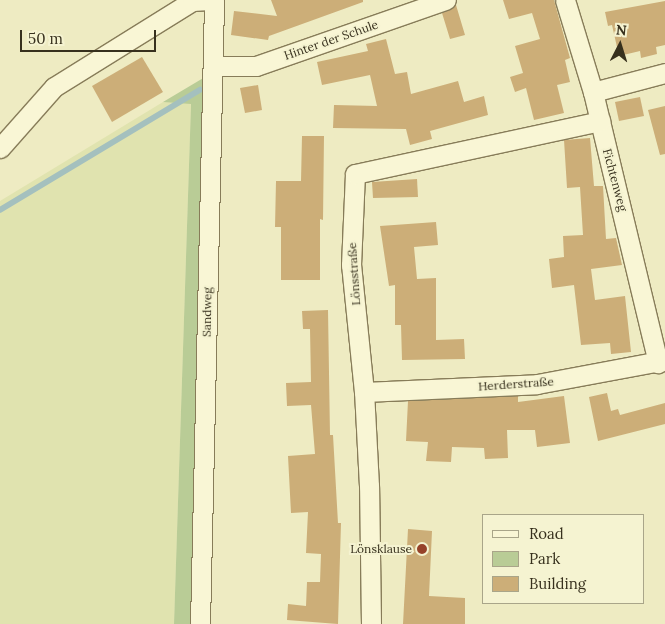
<!DOCTYPE html>
<meta charset="utf-8">
<style>
body{margin:0}
#map{position:relative;width:665px;height:624px;overflow:hidden;background:#eeebc2;font-family:Lora,serif}
div>[style]{position:absolute}
.farmland>*{inset:0;background:#e0e3af}
.green>*{inset:0;background:#b9cc96}
.stream>*{height:5.5px;margin:-2.75px;padding:0 2.75px;transform-origin:2.75px;border-radius:2.75px;background:#a4c0be}
.building>*{inset:0;background:#ccae78}
.roads{filter:drop-shadow(1px 0 #877c59) drop-shadow(-1px 0 #877c59) drop-shadow(0 1px #877c59) drop-shadow(0 -1px #877c59)}
.minor>*{height:19px;margin:-9.5px;padding:0 9.5px;transform-origin:9.5px;border-radius:9.5px;background:#f9f6d5}
.dots>*{width:14px;height:14px;translate:-50% -50%;box-sizing:border-box;border:2px solid #f5f3d1;border-radius:50%}
span{translate:-50% -50%;white-space:nowrap;text-align:center;line-height:1.15;-webkit-text-stroke:4px #f5f3d1;paint-order:stroke}
.street-label{font-size:12px;color:#37301d}
.poi-label{font-size:12px;color:#37301d}
.right{translate:-100% -50%;text-align:right}
.legend{position:absolute;left:482px;top:514px;width:162px;height:90px;box-sizing:border-box;background:#f5f3d1;border:1px solid #a9a589;margin:0;padding:6px 9px;list-style:none;font-size:15px;color:#37301d}
.legend li{display:flex;align-items:center;gap:10px;height:25px}
.legend b{width:25px;border:1px solid #a9a589}
.north{position:absolute;left:595px;top:20px;width:50px;height:50px;-webkit-text-stroke:4px #f5f3d1;paint-order:stroke;rotate:5deg;font-size:14px;font-weight:700;line-height:20px;text-align:center;color:#37301d}
.north::after{content:'';display:block;margin:auto;width:18px;height:22px;background:#37301d;clip-path:polygon(50% 0,100% 100%,50% 72%,0 100%)}
.scale{position:absolute;left:20px;top:30px;width:136px;height:22px;box-sizing:border-box;border:2px solid #37301d;border-top:0;padding-left:6px;font-size:15px;line-height:18px;white-space:nowrap;color:#37301d;-webkit-text-stroke:4px #f5f3d1;paint-order:stroke}
</style>
<div id="map">
<div class="farmland">
<div style="clip-path:polygon(163px 102px,191px 103px,174px 624px,0 624px,0 201px)"></div>
</div>
<div class="green">
<div style="clip-path:polygon(205px 77px,192px 624px,174px 624px,191px 104px,163px 102px)"></div>
</div>
<div class="stream">
<div style="left:0;top:210px;width:233px;rotate:-31deg"></div>
</div>
<div class="building">
<div style="clip-path:polygon(271px 0,363px 0,363px 2px,269px 36px,268px 40px,231px 35px,234px 11px,277px 16px)"></div>
<div style="clip-path:polygon(503px 0,554px 0,570px 58px,565px 60px,570px 82px,557px 85px,564px 113px,534px 120px,526px 88px,515px 92px,510px 77px,523px 73px,515px 46px,540px 39px,532px 13px,509px 19px)"></div>
<div style="clip-path:polygon(665px 1px,665px 45px,656px 47px,657px 54px,641px 58px,640px 51px,619px 56px,612px 25px,608px 26px,605px 12px)"></div>
<div style="clip-path:polygon(456px 5px,465px 35px,450px 39px,442px 13px,450px 10px)"></div>
<div style="clip-path:polygon(386px 39px,395px 74px,407px 72px,411px 94px,458px 81px,464px 102px,484px 96px,488px 115px,430px 131px,432px 139px,410px 145px,406px 129px,333px 128px,334px 105px,377px 106px,370px 75px,322px 85px,317px 62px,368px 51px,366px 44px)"></div>
<div style="clip-path:polygon(142px 57px,163px 92px,112px 122px,92px 86px)"></div>
<div style="clip-path:polygon(258px 85px,262px 110px,245px 113px,240px 88px)"></div>
<div style="clip-path:polygon(640px 97px,644px 116px,619px 121px,615px 102px)"></div>
<div style="clip-path:polygon(665px 106px,665px 154px,660px 155px,648px 110px)"></div>
<div style="clip-path:polygon(302px 136px,324px 136px,323px 220px,320px 219px,320px 280px,281px 280px,281px 227px,275px 227px,276px 181px,301px 181px)"></div>
<div style="clip-path:polygon(590px 138px,594px 186px,603px 186px,606px 239px,616px 238px,622px 265px,591px 269px,595px 300px,625px 296px,631px 352px,611px 354px,610px 343px,581px 345px,574px 285px,552px 288px,549px 259px,564px 257px,563px 236px,583px 235px,580px 187px,567px 188px,564px 140px)"></div>
<div style="clip-path:polygon(417px 179px,418px 197px,373px 198px,372px 182px)"></div>
<div style="clip-path:polygon(436px 222px,438px 245px,414px 247px,417px 279px,436px 278px,436px 340px,464px 339px,465px 359px,402px 360px,401px 325px,395px 325px,395px 285px,389px 286px,380px 226px)"></div>
<div style="clip-path:polygon(328px 310px,330px 435px,333px 435px,338px 523px,341px 523px,338px 624px,287px 620px,288px 604px,306px 606px,307px 582px,320px 582px,321px 554px,306px 553px,308px 512px,291px 513px,288px 456px,315px 454px,311px 405px,287px 406px,286px 383px,311px 382px,310px 329px,303px 329px,302px 311px)"></div>
<div style="clip-path:polygon(607px 393px,611px 411px,618px 409px,620px 415px,665px 403px,665px 424px,598px 441px,589px 397px)"></div>
<div style="clip-path:polygon(518px 396px,518px 402px,564px 396px,570px 443px,537px 447px,535px 430px,507px 430px,508px 458px,485px 459px,484px 448px,452px 447px,451px 462px,426px 461px,428px 442px,406px 441px,408px 401px)"></div>
<div style="clip-path:polygon(408px 529px,432px 531px,429px 596px,465px 598px,465px 624px,403px 624px)"></div>
</div>
<div class="roads">
<div class="minor">
<div style="left:565px;top:0;width:96px;rotate:73.1deg"></div>
<div style="left:593px;top:92px;width:279px;rotate:76.5deg"></div>
<div style="left:213px;top:66px;width:43px"></div>
<div style="left:256px;top:66px;width:201px;rotate:-19.2deg"></div>
<div style="left:593px;top:92px;width:74px;rotate:-14.8deg"></div>
<div style="left:0;top:148px;width:81px;rotate:-48.5deg"></div>
<div style="left:54px;top:87px;width:163px;rotate:-31.9deg"></div>
<div style="left:192px;top:1px;width:22px;rotate:-3deg"></div>
<div style="left:364px;top:392px;width:173px;rotate:-2.6deg"></div>
<div style="left:537px;top:384px;width:130px;rotate:-10.6deg"></div>
<div style="left:200px;top:624px;width:624px;rotate:-88.71deg"></div>
<div style="left:371px;top:624px;width:138px;rotate:-90.8deg"></div>
<div style="left:369px;top:486px;width:94px;rotate:-93deg"></div>
<div style="left:364px;top:392px;width:128px;rotate:-95.8deg"></div>
<div style="left:351px;top:265px;width:91px;rotate:-87.5deg"></div>
<div style="left:355px;top:174px;width:251px;rotate:-12.2deg"></div>
</div>
</div>
<div class="dots">
<div style="left:422px;top:549px;background:#964229"></div>
</div>
<div class="street-label">
<span style="left:331px;top:40px;rotate:-19deg">Hinter der Schule</span>
<span style="left:615px;top:180px;rotate:75deg">Fichtenweg</span>
<span style="left:354px;top:274px;rotate:-94deg">Lönsstraße</span>
<span style="left:207px;top:312px;rotate:-89deg">Sandweg</span>
<span style="left:516px;top:384px;rotate:-4deg">Herderstraße</span>
</div>
<div class="poi-label">
<span class="right" style="left:412px;top:549px">Lönsklause</span>
</div>
<ul class="legend">
<li><b style="height:6px;background:#f9f6d5"></b>Road</li>
<li><b style="height:14px;background:#b9cc96"></b>Park</li>
<li><b style="height:14px;background:#ccae78"></b>Building</li>
</ul>
<div class="north">N</div>
<div class="scale">50 m</div>
</div>
